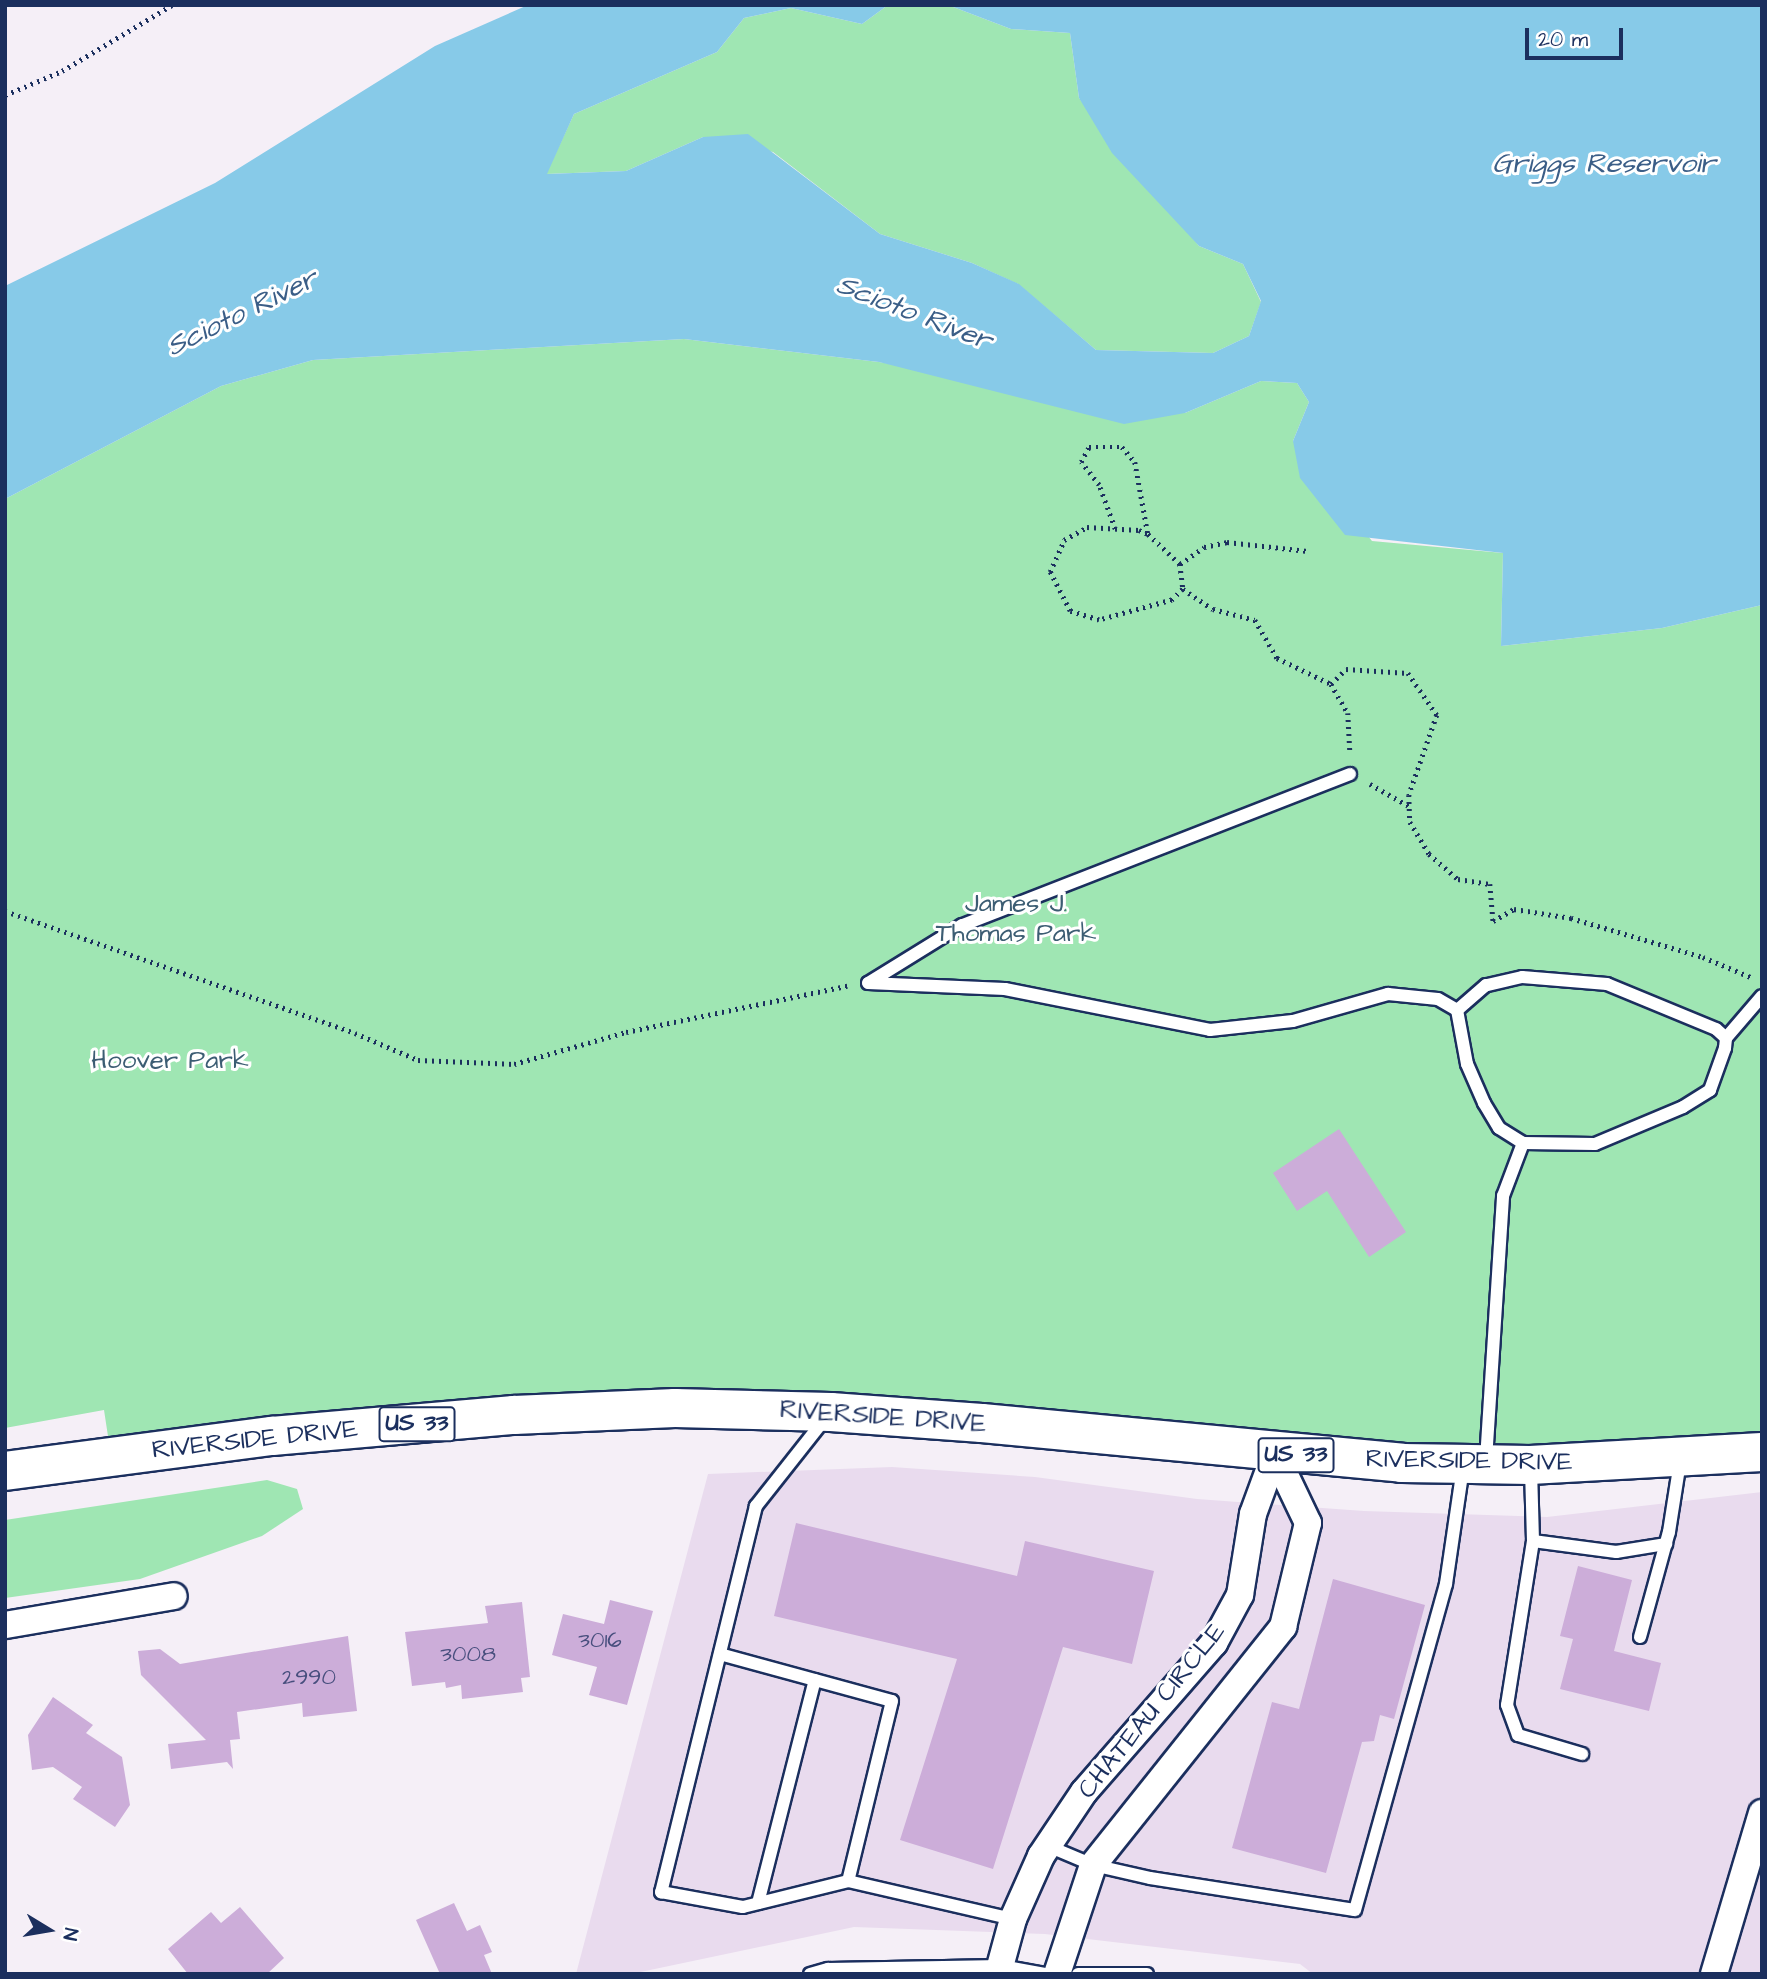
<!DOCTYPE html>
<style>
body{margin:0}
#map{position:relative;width:1767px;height:1979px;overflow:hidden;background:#f5eff7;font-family:"Architects Daughter",sans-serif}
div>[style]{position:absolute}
.built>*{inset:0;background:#e9dbee}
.green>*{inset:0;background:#9fe6b3}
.water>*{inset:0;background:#87cae8}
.building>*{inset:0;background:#ccadd9}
.path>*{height:4.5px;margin-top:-2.25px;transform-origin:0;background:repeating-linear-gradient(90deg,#1b2f5e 0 2px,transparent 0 7px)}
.roads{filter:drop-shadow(2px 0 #1b2f5e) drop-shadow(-2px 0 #1b2f5e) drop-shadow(0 2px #1b2f5e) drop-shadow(0 -2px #1b2f5e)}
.lane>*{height:12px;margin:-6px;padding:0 6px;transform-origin:6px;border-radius:6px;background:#fff}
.street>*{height:26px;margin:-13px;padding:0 13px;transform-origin:13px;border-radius:13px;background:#fff}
.primary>*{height:38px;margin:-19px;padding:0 19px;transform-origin:19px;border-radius:19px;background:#fff}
span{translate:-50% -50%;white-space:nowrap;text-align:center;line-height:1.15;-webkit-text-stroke:6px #fff;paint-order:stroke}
.number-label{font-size:23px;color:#474e7d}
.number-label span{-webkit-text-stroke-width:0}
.shield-label span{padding:2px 5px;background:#fff;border:2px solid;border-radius:5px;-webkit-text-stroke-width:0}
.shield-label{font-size:24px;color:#1b2f5e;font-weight:700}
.park-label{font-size:26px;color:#3c5d73}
.street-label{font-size:26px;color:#1b2f5e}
.water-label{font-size:28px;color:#3b5e87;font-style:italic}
.frame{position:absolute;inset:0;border:7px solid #1b2f5e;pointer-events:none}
.north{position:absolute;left:14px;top:1895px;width:70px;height:70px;-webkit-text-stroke:5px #fff;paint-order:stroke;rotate:101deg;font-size:19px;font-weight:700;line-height:28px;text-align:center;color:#1b2f5e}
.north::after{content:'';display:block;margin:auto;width:24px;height:32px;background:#1b2f5e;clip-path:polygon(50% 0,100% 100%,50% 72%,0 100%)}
.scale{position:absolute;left:1525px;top:28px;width:98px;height:32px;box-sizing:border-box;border:4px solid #1b2f5e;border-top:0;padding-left:9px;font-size:21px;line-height:24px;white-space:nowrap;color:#1b2f5e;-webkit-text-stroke:5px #fff;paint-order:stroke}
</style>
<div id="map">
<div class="built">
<div style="clip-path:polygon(892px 1467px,1035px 1477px,1197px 1499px,1364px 1511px,1547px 1517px,1762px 1492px,1762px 1974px,1313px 1974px,1300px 1964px,1045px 1934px,854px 1927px,631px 1974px,576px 1974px,708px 1474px)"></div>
</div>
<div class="green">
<div style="clip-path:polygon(888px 5px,948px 5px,1011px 29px,1070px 33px,1079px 98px,1199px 246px,1243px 264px,1261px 302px,1249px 336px,1213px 353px,1096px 350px,1018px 284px,972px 263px,880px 234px,773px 152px,703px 137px,626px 171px,546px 174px,574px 114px,717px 52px,744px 18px,791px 8px,862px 24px)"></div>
<div style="clip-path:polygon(684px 339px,879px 362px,1185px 413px,1261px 381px,1297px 383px,1309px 402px,1293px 441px,1372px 541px,1503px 553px,1501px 646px,1662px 628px,1762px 605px,1762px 1452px,1531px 1465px,831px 1412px,111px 1456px,104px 1410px,5px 1428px,5px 499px,221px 386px,313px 360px)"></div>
<div style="clip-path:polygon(267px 1480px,297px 1489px,303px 1509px,262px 1536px,140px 1579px,5px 1598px,5px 1520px)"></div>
</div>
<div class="water">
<div style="clip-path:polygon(528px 5px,888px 5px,862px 24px,791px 8px,744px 18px,717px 52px,574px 114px,547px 174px,626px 171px,703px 137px,748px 134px,880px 234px,972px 263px,1019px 284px,1096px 350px,1213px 353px,1249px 336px,1261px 301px,1243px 264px,1199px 246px,1112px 153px,1079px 98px,1070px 33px,1011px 29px,948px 5px,1762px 5px,1762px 605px,1662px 628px,1501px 646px,1503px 553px,1345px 535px,1300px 478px,1293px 441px,1309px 402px,1297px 383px,1261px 381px,1185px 413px,1124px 424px,879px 362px,684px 339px,313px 360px,221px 386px,5px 499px,5px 286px,215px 183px,435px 46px)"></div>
</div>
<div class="building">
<div style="clip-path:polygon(1339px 1129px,1406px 1232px,1369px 1257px,1327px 1191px,1297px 1211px,1273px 1173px)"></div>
<div style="clip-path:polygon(796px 1523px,1017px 1576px,1025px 1541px,1154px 1571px,1132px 1664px,1063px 1647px,993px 1869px,900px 1840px,957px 1659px,774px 1616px)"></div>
<div style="clip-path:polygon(1578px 1566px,1632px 1580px,1614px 1651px,1661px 1663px,1649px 1711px,1560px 1689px,1573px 1639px,1560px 1636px)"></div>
<div style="clip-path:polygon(1333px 1579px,1425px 1605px,1394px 1719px,1380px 1715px,1374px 1741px,1362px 1742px,1326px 1873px,1232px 1848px,1272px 1702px,1299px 1709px)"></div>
<div style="clip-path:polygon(610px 1600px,653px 1611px,627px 1705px,589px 1695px,597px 1667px,552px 1655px,563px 1614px,604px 1624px)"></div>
<div style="clip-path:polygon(522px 1602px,530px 1677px,521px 1678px,523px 1692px,462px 1699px,461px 1685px,446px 1688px,445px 1682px,412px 1686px,405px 1632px,488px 1623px,485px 1606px)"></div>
<div style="clip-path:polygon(348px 1636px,357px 1711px,303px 1717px,302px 1703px,237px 1712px,240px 1739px,230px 1740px,233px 1769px,227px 1762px,171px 1769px,168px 1744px,206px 1740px,141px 1675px,138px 1651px,160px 1649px,180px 1664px)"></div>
<div style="clip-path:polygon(53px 1697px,93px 1725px,86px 1733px,122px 1757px,130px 1805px,115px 1827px,73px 1799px,82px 1787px,53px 1767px,32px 1770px,28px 1735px)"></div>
<div style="clip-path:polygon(454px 1903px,467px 1931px,480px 1925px,492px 1952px,484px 1955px,492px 1974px,440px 1974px,416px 1920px)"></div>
<div style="clip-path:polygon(240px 1907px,284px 1958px,267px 1974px,188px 1974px,168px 1949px,211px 1912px,221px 1923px)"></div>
</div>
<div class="path">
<div style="left:5px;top:95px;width:62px;rotate:-22.8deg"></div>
<div style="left:62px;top:71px;width:128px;rotate:-31deg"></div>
<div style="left:1115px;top:529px;width:47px;rotate:-110deg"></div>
<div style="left:1099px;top:485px;width:29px;rotate:-128deg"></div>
<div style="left:1081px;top:462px;width:17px;rotate:-62deg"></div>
<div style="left:1089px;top:447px;width:33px"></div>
<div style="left:1122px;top:447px;width:20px;rotate:49deg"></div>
<div style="left:1135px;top:462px;width:73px;rotate:79.8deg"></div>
<div style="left:1180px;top:564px;width:29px;rotate:-35deg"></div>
<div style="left:1204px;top:547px;width:24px;rotate:-12deg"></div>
<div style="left:1227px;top:542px;width:81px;rotate:6.4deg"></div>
<div style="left:1183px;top:589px;width:16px;rotate:135deg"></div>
<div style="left:1172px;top:600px;width:76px;rotate:164.7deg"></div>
<div style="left:1099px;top:620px;width:30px;rotate:-163deg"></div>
<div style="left:1070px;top:611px;width:44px;rotate:-117.1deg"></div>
<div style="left:1050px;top:572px;width:35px;rotate:-66deg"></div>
<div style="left:1064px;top:540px;width:26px;rotate:-29deg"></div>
<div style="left:1087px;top:527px;width:52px;rotate:3.3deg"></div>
<div style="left:1139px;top:530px;width:10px;rotate:24deg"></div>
<div style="left:1148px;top:534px;width:44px;rotate:43.2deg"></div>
<div style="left:1180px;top:564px;width:25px;rotate:83deg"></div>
<div style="left:1183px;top:589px;width:36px;rotate:34deg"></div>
<div style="left:1213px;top:609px;width:43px;rotate:14.7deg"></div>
<div style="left:1255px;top:620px;width:44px;rotate:59.9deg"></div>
<div style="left:1277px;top:658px;width:60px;rotate:25.7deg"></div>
<div style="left:1331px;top:684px;width:21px;rotate:-45deg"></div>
<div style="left:1346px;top:669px;width:62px;rotate:3.7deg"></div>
<div style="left:1408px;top:673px;width:51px;rotate:55.4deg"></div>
<div style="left:1437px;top:715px;width:85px;rotate:109.3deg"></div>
<div style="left:1409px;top:795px;width:27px;rotate:88deg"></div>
<div style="left:1410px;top:822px;width:37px;rotate:59deg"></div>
<div style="left:1429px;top:854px;width:38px;rotate:41deg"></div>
<div style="left:1458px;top:879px;width:32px;rotate:9deg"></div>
<div style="left:1490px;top:884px;width:37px;rotate:85deg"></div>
<div style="left:1493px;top:921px;width:24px;rotate:-30deg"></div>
<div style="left:1514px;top:909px;width:58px;rotate:9deg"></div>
<div style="left:1571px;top:918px;width:138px;rotate:16.5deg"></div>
<div style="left:1703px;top:957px;width:54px;rotate:22.8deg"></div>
<div style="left:1331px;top:684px;width:34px;rotate:60deg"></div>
<div style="left:1348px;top:713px;width:39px;rotate:87deg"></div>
<div style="left:1370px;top:784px;width:45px;rotate:29.4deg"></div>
<div style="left:5px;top:911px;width:371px;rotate:19.2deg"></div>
<div style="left:355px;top:1033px;width:69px;rotate:23.2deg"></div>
<div style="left:418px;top:1060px;width:96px;rotate:2.4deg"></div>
<div style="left:514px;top:1064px;width:116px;rotate:-15.9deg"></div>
<div style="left:626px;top:1032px;width:226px;rotate:-11.8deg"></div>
</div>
<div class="roads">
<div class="lane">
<div style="left:1350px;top:774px;width:416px;rotate:158.7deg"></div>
<div style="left:962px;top:925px;width:110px;rotate:148.3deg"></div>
<div style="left:868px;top:983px;width:137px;rotate:2.5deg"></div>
<div style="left:1005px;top:989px;width:209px;rotate:11.3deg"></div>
<div style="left:1210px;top:1030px;width:83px;rotate:-6.2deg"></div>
<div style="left:1293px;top:1021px;width:99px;rotate:-15.9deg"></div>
<div style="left:1388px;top:994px;width:50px;rotate:5.7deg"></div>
<div style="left:1438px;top:999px;width:22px;rotate:30deg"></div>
<div style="left:1457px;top:1010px;width:55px;rotate:79.5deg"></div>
<div style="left:1467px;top:1064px;width:43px;rotate:66.4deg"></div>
<div style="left:1484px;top:1103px;width:29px;rotate:59deg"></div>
<div style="left:1499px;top:1128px;width:28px;rotate:32deg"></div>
<div style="left:1523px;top:1143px;width:72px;rotate:0.8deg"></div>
<div style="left:1595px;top:1144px;width:95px;rotate:-22.8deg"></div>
<div style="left:1683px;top:1107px;width:32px;rotate:-32deg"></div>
<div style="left:1710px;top:1090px;width:45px;rotate:-70.3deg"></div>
<div style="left:1725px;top:1048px;width:10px;rotate:-84deg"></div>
<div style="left:1726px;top:1038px;width:13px;rotate:-138deg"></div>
<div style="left:1716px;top:1029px;width:118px;rotate:-157.6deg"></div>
<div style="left:1607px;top:984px;width:85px;rotate:-175.3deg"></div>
<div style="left:1522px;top:977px;width:37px;rotate:167deg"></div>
<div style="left:1486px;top:985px;width:38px;rotate:139deg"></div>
<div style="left:1726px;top:1038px;width:55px;rotate:-49.4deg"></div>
<div style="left:824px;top:1420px;width:110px;rotate:128.3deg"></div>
<div style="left:756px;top:1506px;width:398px;rotate:103.8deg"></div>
<div style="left:661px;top:1892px;width:83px;rotate:10.4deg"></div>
<div style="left:743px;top:1907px;width:108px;rotate:-13.9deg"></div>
<div style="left:848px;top:1881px;width:169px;rotate:13deg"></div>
<div style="left:1486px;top:1460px;width:265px;rotate:-86.3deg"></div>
<div style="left:1503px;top:1196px;width:57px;rotate:-69.3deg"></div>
<div style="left:1531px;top:1469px;width:72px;rotate:88.4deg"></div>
<div style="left:1533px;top:1541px;width:166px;rotate:99deg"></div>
<div style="left:1507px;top:1705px;width:32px;rotate:70deg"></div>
<div style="left:1518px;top:1735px;width:67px;rotate:16.5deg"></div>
<div style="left:1533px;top:1541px;width:84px;rotate:7.5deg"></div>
<div style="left:1616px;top:1552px;width:51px;rotate:-9.1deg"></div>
<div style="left:1640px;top:1637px;width:109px;rotate:-74.6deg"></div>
<div style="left:1669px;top:1532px;width:71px;rotate:-81.1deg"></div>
<div style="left:720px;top:1654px;width:178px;rotate:15.3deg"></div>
<div style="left:892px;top:1701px;width:185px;rotate:103.7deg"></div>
<div style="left:1048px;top:1846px;width:49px;rotate:22.9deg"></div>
<div style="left:1093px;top:1865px;width:58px;rotate:12.8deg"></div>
<div style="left:1150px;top:1878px;width:207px;rotate:8.9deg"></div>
<div style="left:1355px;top:1910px;width:338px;rotate:-74.4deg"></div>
<div style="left:1446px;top:1584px;width:117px;rotate:-81.7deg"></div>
<div style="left:758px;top:1903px;width:230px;rotate:-75.7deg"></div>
<div style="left:810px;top:1974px;width:19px;rotate:-16deg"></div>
<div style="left:828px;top:1969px;width:173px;rotate:-1deg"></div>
<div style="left:1001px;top:1966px;width:46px;rotate:10.1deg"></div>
<div style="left:1078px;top:1974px;width:69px"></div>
</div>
<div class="street">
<div style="left:5px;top:1625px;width:171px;rotate:-9.7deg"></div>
<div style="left:998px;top:1974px;width:57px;rotate:-74.7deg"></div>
<div style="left:1013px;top:1919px;width:69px;rotate:-66deg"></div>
<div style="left:1041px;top:1856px;width:77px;rotate:-56.1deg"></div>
<div style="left:1084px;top:1792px;width:198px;rotate:-48.9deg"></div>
<div style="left:1214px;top:1643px;width:55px;rotate:-61.6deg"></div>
<div style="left:1240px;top:1595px;width:82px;rotate:-80.9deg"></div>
<div style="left:1253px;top:1514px;width:64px;rotate:-69.9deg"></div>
<div style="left:1057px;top:1974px;width:115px;rotate:-71.7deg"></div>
<div style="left:1093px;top:1865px;width:305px;rotate:-51.4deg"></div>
<div style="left:1283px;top:1627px;width:107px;rotate:-76.5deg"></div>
<div style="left:1308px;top:1523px;width:76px;rotate:-115.6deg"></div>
<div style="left:1714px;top:1974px;width:168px;rotate:-73.4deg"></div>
</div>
<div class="primary">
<div style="left:5px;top:1471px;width:269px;rotate:-7.5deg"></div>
<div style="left:272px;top:1436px;width:243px;rotate:-5deg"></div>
<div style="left:514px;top:1415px;width:161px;rotate:-2.5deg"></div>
<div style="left:675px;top:1408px;width:156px;rotate:1.5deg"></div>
<div style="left:831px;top:1412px;width:151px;rotate:4.2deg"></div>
<div style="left:982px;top:1423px;width:422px;rotate:5.4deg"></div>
<div style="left:1402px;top:1463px;width:128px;rotate:0.9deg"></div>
<div style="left:1530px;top:1465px;width:232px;rotate:-3.2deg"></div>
</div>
</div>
<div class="number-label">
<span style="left:600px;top:1640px">3016</span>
<span style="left:468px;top:1654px">3008</span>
<span style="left:309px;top:1677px">2990</span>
</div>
<div class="shield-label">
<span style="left:417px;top:1424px">US 33</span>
<span style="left:1296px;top:1455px">US 33</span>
</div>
<div class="park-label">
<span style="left:1016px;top:919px">James J.<br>Thomas Park</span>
<span style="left:170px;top:1061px">Hoover Park</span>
</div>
<div class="street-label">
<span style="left:883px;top:1417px;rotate:4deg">RIVERSIDE DRIVE</span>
<span style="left:255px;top:1440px;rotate:-6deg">RIVERSIDE DRIVE</span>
<span style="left:1469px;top:1461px;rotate:1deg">RIVERSIDE DRIVE</span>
<span style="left:1152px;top:1711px;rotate:-51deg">CHATEAU CIRCLE</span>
</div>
<div class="water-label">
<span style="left:1604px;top:164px">Griggs Reservoir</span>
<span style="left:242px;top:313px;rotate:-26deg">Scioto River</span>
<span style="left:914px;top:313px;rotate:21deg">Scioto River</span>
</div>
<div class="frame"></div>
<div class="north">N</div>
<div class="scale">20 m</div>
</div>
